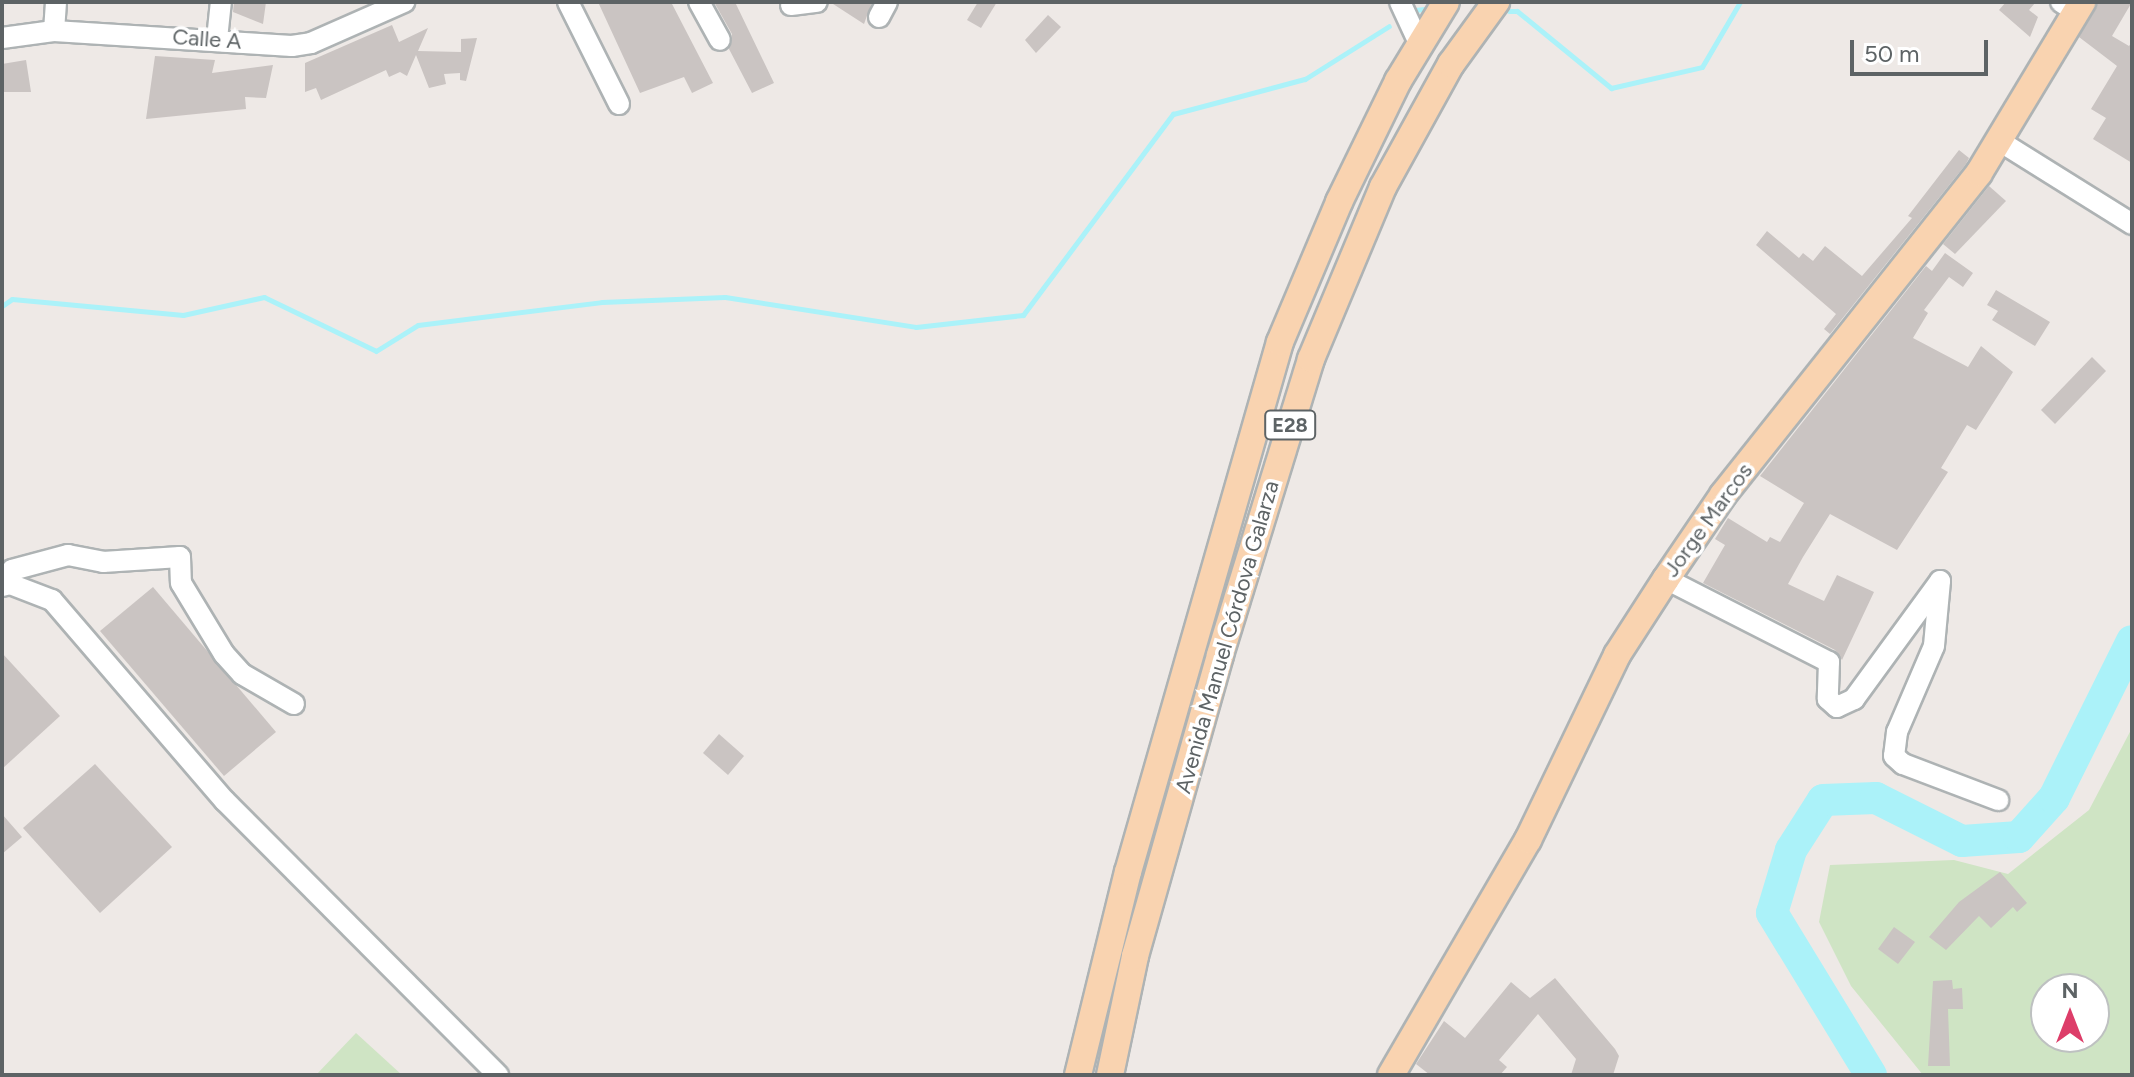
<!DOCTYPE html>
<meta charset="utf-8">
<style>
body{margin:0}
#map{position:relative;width:2134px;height:1077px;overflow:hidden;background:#eee9e6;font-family:Figtree,sans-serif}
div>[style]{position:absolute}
.green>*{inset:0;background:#cfe4c4}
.stream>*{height:5px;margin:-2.5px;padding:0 2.5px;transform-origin:2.5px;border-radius:2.5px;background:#abf2f9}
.river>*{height:32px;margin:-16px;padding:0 16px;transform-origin:16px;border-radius:16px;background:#abf2f9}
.building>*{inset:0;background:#cac4c2}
.roads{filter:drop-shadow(2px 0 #aeb3b4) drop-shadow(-2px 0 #aeb3b4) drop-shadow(0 2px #aeb3b4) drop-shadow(0 -2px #aeb3b4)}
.minor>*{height:20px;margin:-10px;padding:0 10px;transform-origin:10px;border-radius:10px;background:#fff}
.major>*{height:26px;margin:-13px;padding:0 13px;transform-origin:13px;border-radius:13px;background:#f9d3b0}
span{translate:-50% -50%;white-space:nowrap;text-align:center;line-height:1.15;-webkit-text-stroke:7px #fff;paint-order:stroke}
.shield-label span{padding:2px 6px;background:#fff;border:2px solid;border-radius:6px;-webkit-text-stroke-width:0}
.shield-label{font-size:20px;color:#5d6365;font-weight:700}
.street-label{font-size:22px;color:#5d6365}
.frame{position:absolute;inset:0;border:4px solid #5d6365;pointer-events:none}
.north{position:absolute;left:2030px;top:973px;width:80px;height:80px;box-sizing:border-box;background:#fff;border:2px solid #bec1c1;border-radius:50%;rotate:0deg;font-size:22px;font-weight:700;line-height:32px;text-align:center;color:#5d6365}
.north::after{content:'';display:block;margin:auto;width:28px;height:36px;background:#dd3d69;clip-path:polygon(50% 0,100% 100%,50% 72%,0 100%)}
.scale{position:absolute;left:1850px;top:40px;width:138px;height:36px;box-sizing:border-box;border:4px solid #5d6365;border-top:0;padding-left:10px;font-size:24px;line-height:28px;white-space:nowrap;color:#5d6365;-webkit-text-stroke:6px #fff;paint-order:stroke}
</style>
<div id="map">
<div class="green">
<div style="clip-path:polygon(evenodd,2132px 728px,2132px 1075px,1923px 1075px,1851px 986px,1819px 922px,1830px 865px,1954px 860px,2008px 874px,2089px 810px,2132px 728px,2046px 989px,2094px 989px,2094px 1037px,2046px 1037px,2046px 989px)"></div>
<div style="clip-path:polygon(356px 1033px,402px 1075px,316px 1075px)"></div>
</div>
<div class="stream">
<div style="left:1415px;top:10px;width:19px;rotate:-6deg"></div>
<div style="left:1509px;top:11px;width:8px"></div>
<div style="left:1517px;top:11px;width:122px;rotate:39.3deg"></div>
<div style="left:1611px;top:88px;width:93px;rotate:-13deg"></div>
<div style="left:1702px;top:67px;width:75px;rotate:-59.7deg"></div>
<div style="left:2px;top:306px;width:12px;rotate:-35deg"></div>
<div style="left:12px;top:299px;width:172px;rotate:5.3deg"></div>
<div style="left:183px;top:315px;width:83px;rotate:-12.5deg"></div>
<div style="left:264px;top:297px;width:124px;rotate:25.7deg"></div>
<div style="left:376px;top:351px;width:49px;rotate:-31.8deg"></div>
<div style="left:418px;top:325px;width:185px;rotate:-7.1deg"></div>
<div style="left:602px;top:302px;width:123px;rotate:-2.3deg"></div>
<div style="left:725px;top:297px;width:193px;rotate:8.9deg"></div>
<div style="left:916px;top:327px;width:108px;rotate:-6.4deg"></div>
<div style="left:1023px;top:315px;width:251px;rotate:-53.3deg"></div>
<div style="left:1173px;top:114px;width:137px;rotate:-14.9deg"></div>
<div style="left:1305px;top:79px;width:99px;rotate:-32.2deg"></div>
</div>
<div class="river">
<div style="left:1871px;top:1075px;width:190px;rotate:-121.4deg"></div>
<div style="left:1772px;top:913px;width:66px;rotate:-73.2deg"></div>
<div style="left:1791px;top:850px;width:59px;rotate:-57.4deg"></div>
<div style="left:1823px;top:800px;width:53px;rotate:-2.2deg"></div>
<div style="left:1876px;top:798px;width:96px;rotate:26.6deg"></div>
<div style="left:1962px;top:841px;width:57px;rotate:-4deg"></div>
<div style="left:2019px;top:837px;width:52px;rotate:-48.1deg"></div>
<div style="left:2054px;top:798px;width:175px;rotate:-63.6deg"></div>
</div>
<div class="building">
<div style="clip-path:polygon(234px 2px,266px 2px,263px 24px,233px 12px)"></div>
<div style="clip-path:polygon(598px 2px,671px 2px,713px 83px,692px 93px,684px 77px,640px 93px)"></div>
<div style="clip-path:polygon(714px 2px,735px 2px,774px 83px,752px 93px,729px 49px,732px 34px)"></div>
<div style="clip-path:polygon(830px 2px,872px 2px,864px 24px)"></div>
<div style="clip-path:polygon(978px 2px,997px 2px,981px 28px,967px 20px)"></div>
<div style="clip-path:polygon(2006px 2px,2036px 2px,2029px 10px,2038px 17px,2030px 37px,1999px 10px)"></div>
<div style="clip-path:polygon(2098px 2px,2132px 2px,2112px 36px,2129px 46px,2132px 42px,2132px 163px,2093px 139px,2106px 118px,2091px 109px,2117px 66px,2079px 37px)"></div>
<div style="clip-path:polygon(1048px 15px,1061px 27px,1036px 53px,1025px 40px)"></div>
<div style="clip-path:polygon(392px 25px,399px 42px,428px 28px,418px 51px,461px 52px,461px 39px,477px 38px,466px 81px,460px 80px,460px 73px,444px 74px,446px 84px,429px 88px,416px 55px,407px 76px,400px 72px,389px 77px,386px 70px,321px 100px,316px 88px,305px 92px,305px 63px)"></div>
<div style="clip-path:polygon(155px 56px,215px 60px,212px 73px,273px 65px,266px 98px,245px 97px,246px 109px,146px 119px)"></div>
<div style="clip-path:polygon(26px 60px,31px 92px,2px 92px,2px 64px)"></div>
<div style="clip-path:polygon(1959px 150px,1969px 158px,1966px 164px,1830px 334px,1824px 329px,1836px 314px,1756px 245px,1767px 231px,1799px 258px,1803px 253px,1813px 261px,1825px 246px,1862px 276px,1912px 218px,1908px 216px)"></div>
<div style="clip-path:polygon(1989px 186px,2006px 201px,1955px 254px,1943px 244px)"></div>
<div style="clip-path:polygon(1945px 253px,1973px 273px,1963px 287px,1949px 277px,1924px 310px,1928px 313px,1913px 338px,1968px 367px,1981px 346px,2013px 372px,1976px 430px,1967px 425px,1941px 468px,1948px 472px,1897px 550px,1830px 514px,1803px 557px,1788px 584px,1824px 601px,1837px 575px,1874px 592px,1842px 660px,1835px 650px,1703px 583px,1725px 545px,1715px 539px,1728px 518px,1767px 542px,1770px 537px,1780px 542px,1804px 503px,1760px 476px,1926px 266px,1932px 271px)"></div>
<div style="clip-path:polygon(1996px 290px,2050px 322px,2035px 346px,1992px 320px,1998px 311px,1987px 305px)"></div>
<div style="clip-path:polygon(2092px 357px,2106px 371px,2055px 424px,2041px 410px)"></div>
<div style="clip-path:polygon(153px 587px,276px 732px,224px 776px,100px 631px)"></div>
<div style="clip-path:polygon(2px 653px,60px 716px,2px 769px)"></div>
<div style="clip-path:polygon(719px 734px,744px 756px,728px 775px,703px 753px)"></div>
<div style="clip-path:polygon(95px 764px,172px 847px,100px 913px,23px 828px)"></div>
<div style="clip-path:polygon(2px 814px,22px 837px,2px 854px)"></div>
<div style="clip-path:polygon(2000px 872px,2027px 903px,2017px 912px,2013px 907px,1991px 928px,1979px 916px,1946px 950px,1929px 937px,1959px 902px)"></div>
<div style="clip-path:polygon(1894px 927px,1915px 942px,1898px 964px,1878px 949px)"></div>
<div style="clip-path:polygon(1555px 978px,1615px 1049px,1619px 1056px,1613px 1075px,1571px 1075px,1576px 1059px,1538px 1014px,1499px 1060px,1507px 1067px,1500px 1075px,1430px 1075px,1416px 1064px,1444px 1021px,1465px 1038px,1511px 982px,1530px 998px)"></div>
<div style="clip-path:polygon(1952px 980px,1953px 989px,1962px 988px,1963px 1009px,1948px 1009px,1950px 1066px,1928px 1066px,1933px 981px)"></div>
</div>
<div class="roads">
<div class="minor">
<div style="left:568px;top:2px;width:114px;rotate:63.4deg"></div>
<div style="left:699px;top:2px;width:43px;rotate:61.1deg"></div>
<div style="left:1400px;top:2px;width:47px;rotate:65.1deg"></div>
<div style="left:2061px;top:2px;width:17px;rotate:33deg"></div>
<div style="left:791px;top:5px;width:26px;rotate:-7deg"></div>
<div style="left:879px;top:17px;width:17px;rotate:-62deg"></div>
<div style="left:54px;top:31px;width:29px;rotate:-86deg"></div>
<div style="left:2px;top:38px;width:52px;rotate:-7.7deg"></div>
<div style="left:54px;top:31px;width:238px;rotate:3.6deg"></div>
<div style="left:292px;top:46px;width:19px;rotate:-9deg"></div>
<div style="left:311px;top:43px;width:102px;rotate:-23.8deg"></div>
<div style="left:217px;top:39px;width:37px;rotate:-84deg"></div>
<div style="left:2001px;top:142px;width:155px;rotate:32deg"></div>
<div style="left:1666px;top:579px;width:183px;rotate:27deg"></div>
<div style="left:1829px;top:662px;width:37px;rotate:92deg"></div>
<div style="left:1828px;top:699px;width:12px;rotate:42deg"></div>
<div style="left:1837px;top:707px;width:19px;rotate:-25deg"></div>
<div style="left:1854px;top:699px;width:146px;rotate:-53.9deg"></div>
<div style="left:1940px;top:581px;width:65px;rotate:95.3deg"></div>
<div style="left:1934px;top:646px;width:94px;rotate:113.3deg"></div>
<div style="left:1897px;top:732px;width:24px;rotate:97deg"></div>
<div style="left:1894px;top:756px;width:12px;rotate:42deg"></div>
<div style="left:1903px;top:764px;width:102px;rotate:20.8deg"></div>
<div style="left:2px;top:584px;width:17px;rotate:-54deg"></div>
<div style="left:12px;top:570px;width:58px;rotate:-15deg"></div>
<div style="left:68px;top:555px;width:36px;rotate:11deg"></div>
<div style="left:103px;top:562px;width:77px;rotate:-3.7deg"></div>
<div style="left:180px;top:557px;width:26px;rotate:88deg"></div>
<div style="left:181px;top:583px;width:83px;rotate:58.8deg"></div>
<div style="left:224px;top:654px;width:27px;rotate:48deg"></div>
<div style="left:242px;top:674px;width:60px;rotate:30deg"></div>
<div style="left:2px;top:586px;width:8px;rotate:-14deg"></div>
<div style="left:10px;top:584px;width:45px;rotate:20.9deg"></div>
<div style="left:52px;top:600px;width:265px;rotate:49.3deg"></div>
<div style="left:225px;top:801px;width:387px;rotate:45.1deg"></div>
</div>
<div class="major">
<div style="left:1078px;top:1075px;width:209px;rotate:-76.2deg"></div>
<div style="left:1128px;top:872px;width:551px;rotate:-74deg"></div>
<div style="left:1280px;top:342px;width:152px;rotate:-67.1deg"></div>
<div style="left:1339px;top:202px;width:135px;rotate:-64deg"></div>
<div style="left:1398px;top:81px;width:92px;rotate:-58.7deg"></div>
<div style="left:1110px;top:1075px;width:122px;rotate:-78.1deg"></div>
<div style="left:1135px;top:956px;width:313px;rotate:-74.2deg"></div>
<div style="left:1220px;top:655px;width:310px;rotate:-72.9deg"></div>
<div style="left:1311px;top:359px;width:186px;rotate:-67.3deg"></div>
<div style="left:1383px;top:187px;width:141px;rotate:-61.1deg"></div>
<div style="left:1451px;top:64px;width:77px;rotate:-54deg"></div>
<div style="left:1391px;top:1075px;width:272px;rotate:-59.8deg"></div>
<div style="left:1528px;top:840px;width:205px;rotate:-64.3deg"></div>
<div style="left:1617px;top:655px;width:90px;rotate:-57.2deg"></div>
<div style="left:1666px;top:579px;width:102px;rotate:-55.8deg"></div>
<div style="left:1723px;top:495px;width:411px;rotate:-51.5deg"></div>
<div style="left:1979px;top:173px;width:200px;rotate:-58.9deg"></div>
</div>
</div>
<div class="shield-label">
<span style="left:1290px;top:425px">E28</span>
</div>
<div class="street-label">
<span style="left:207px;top:39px;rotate:4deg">Calle A</span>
<span style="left:1708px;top:520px;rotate:-54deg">Jorge Marcos</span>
<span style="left:1227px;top:637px;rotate:-74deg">Avenida Manuel Córdova Galarza</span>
</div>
<div class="frame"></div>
<div class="north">N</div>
<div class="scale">50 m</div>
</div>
